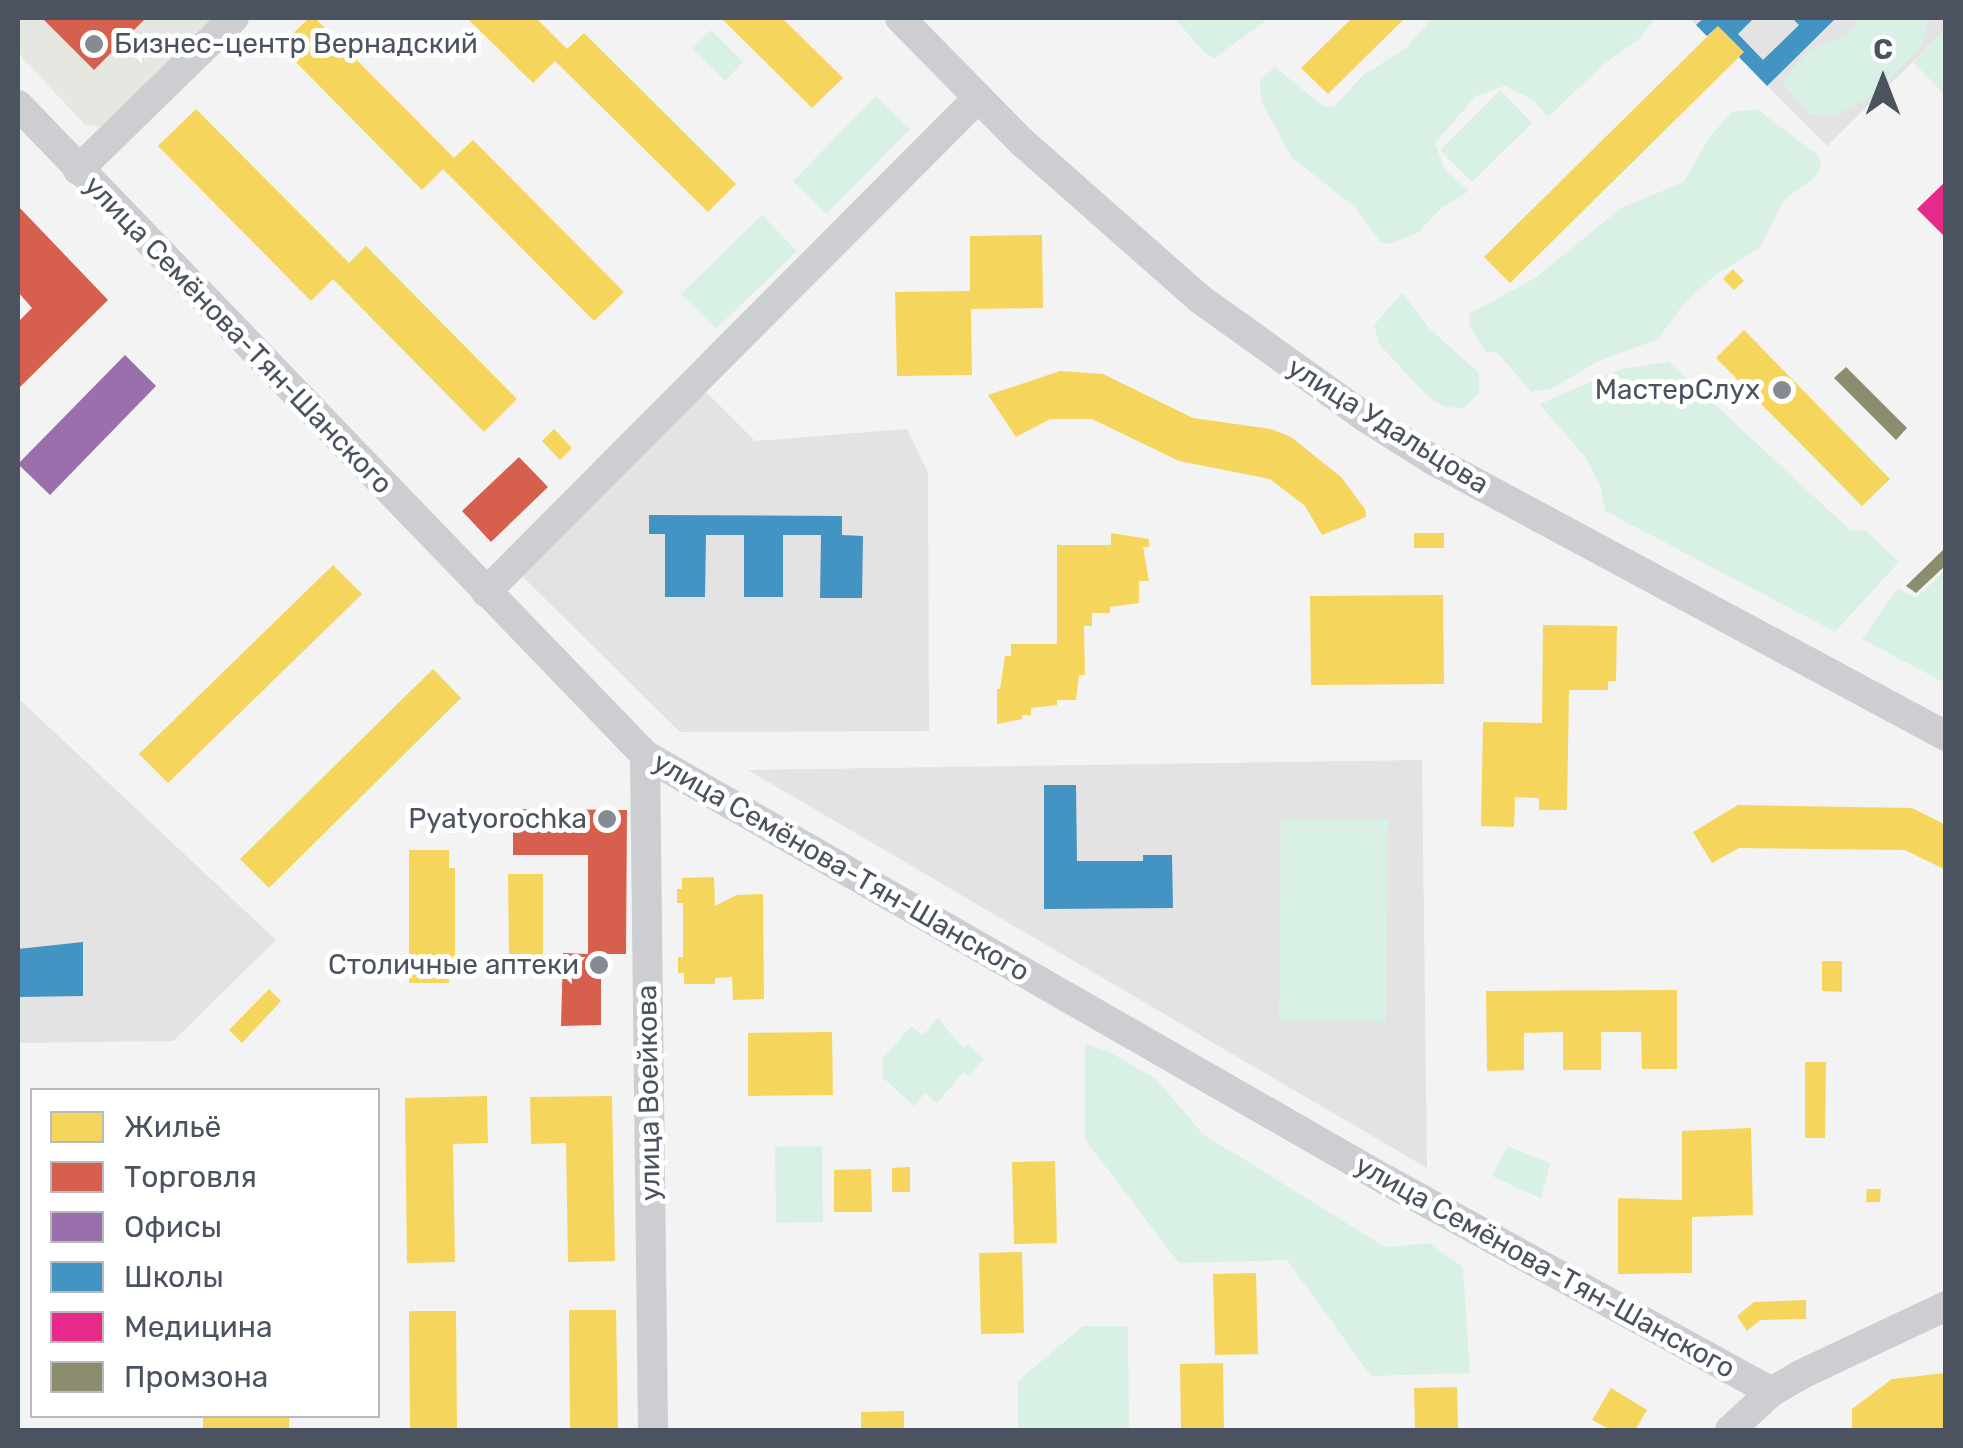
<!DOCTYPE html>
<meta charset="utf-8">
<style>
body{margin:0}
#map{position:relative;width:1963px;height:1448px;overflow:hidden;background:#f3f3f3;font-family:Rubik,sans-serif}
div>[style]{position:absolute}
.commercial>*{inset:0;background:#e7e7e2}
.education>*{inset:0;background:#e4e3e3}
.green>*{inset:0;background:#d9f1e5}
.homes>*{inset:0;background:#f6d55c}
.shops>*{inset:0;background:#d6604d}
.offices>*{inset:0;background:#9970ab}
.schools>*{inset:0;background:#4393c3}
.health>*{inset:0;background:#e7298a}
.industry>*{inset:0;background:#8c8c6e}
.minor>*{height:30px;margin:-15px;padding:0 15px;transform-origin:15px;border-radius:15px;background:#cdced1}
.dots>*{width:28px;height:28px;translate:-50% -50%;box-sizing:border-box;border:5px solid #fff;border-radius:50%}
span{translate:-50% -50%;white-space:nowrap;text-align:center;line-height:1.15;-webkit-text-stroke:10px #fff;paint-order:stroke}
.poi-label{font-size:28px;color:#4a535f}
.left{translate:0 -50%;text-align:left}
.right{translate:-100% -50%;text-align:right}
.street-label{font-size:28px;color:#4a535f}
.frame{position:absolute;inset:0;border:20px solid #4a535f;pointer-events:none}
.legend{position:absolute;left:30px;top:1088px;width:350px;height:330px;box-sizing:border-box;background:#fff;border:2px solid #b7babf;margin:0;padding:12px 18px;list-style:none;font-size:30px;color:#4a535f}
.legend li{display:flex;align-items:center;gap:20px;height:50px}
.legend b{width:50px;border:2px solid #b7babf}
.north{position:absolute;left:1833px;top:30px;width:100px;height:100px;-webkit-text-stroke:8px #fff;paint-order:stroke;rotate:0deg;font-size:28px;font-weight:700;line-height:40px;text-align:center;color:#4a535f}
.north::after{content:'';display:block;margin:auto;width:35px;height:45px;background:#4a535f;clip-path:polygon(50% 0,100% 100%,50% 72%,0 100%)}
</style>
<div id="map">
<div class="commercial">
<div style="clip-path:polygon(18px 18px,214px 18px,103px 127px,85px 125px,18px 53px)"></div>
</div>
<div class="education">
<div style="clip-path:polygon(1689px 18px,1945px 18px,1946px 29px,1827px 146px,1739px 57px,1743px 52px,1718px 27px,1707px 36px)"></div>
<div style="clip-path:polygon(704px 390px,755px 441px,907px 429px,928px 473px,929px 731px,680px 732px,521px 575px)"></div>
<div style="clip-path:polygon(18px 698px,276px 940px,173px 1041px,18px 1043px)"></div>
<div style="clip-path:polygon(1422px 760px,1427px 1168px,748px 770px)"></div>
</div>
<div class="green">
<div style="clip-path:polygon(1174px 18px,1269px 18px,1215px 58px,1205px 53px)"></div>
<div style="clip-path:polygon(1432px 18px,1655px 18px,1639px 39px,1603px 65px,1548px 117px,1533px 100px,1505px 86px,1476px 96px,1435px 143px,1445px 170px,1469px 191px,1441px 208px,1419px 232px,1390px 244px,1380px 242px,1355px 207px,1292px 158px,1261px 101px,1260px 80px,1275px 67px,1323px 106px,1334px 107px,1363px 75px,1405px 49px)"></div>
<div style="clip-path:polygon(1861px 18px,1927px 18px,1923px 44px,1874px 95px,1829px 117px,1808px 113px,1782px 82px,1808px 51px,1848px 34px)"></div>
<div style="clip-path:polygon(1945px 29px,1945px 95px,1913px 62px)"></div>
<div style="clip-path:polygon(711px 30px,743px 62px,725px 81px,692px 49px)"></div>
<div style="clip-path:polygon(1500px 90px,1532px 123px,1472px 182px,1440px 150px)"></div>
<div style="clip-path:polygon(876px 96px,910px 129px,826px 214px,793px 181px)"></div>
<div style="clip-path:polygon(1757px 109px,1819px 156px,1821px 166px,1816px 176px,1783px 201px,1760px 248px,1715px 275px,1683px 305px,1658px 339px,1599px 361px,1552px 388px,1531px 392px,1497px 352px,1486px 352px,1469px 325px,1469px 314px,1535px 278px,1621px 208px,1684px 182px,1710px 136px,1732px 112px)"></div>
<div style="clip-path:polygon(762px 215px,797px 251px,716px 329px,681px 294px)"></div>
<div style="clip-path:polygon(1402px 293px,1430px 329px,1479px 373px,1479px 393px,1464px 408px,1444px 407px,1427px 396px,1379px 344px,1374px 325px)"></div>
<div style="clip-path:polygon(1669px 362px,1850px 530px,1866px 531px,1899px 562px,1835px 632px,1605px 511px,1601px 487px,1586px 458px,1539px 404px,1622px 369px)"></div>
<div style="clip-path:polygon(1945px 570px,1945px 683px,1862px 639px,1898px 588px,1916px 598px)"></div>
<div style="clip-path:polygon(1281px 819px,1388px 820px,1386px 1021px,1279px 1021px)"></div>
<div style="clip-path:polygon(938px 1018px,963px 1048px,968px 1044px,984px 1059px,969px 1076px,964px 1072px,937px 1103px,925px 1093px,914px 1106px,883px 1078px,883px 1058px,911px 1026px,923px 1035px)"></div>
<div style="clip-path:polygon(1085px 1044px,1108px 1051px,1156px 1079px,1203px 1134px,1385px 1247px,1429px 1243px,1463px 1267px,1470px 1373px,1371px 1376px,1287px 1260px,1179px 1263px,1085px 1140px)"></div>
<div style="clip-path:polygon(822px 1146px,823px 1222px,776px 1223px,775px 1147px)"></div>
<div style="clip-path:polygon(1508px 1146px,1550px 1163px,1541px 1199px,1492px 1176px)"></div>
<div style="clip-path:polygon(1083px 1326px,1128px 1326px,1129px 1430px,1018px 1430px,1018px 1381px)"></div>
</div>
<div class="homes">
<div style="clip-path:polygon(309px 18px,315px 18px,454px 158px,473px 140px,624px 292px,594px 321px,443px 169px,422px 190px,280px 46px)"></div>
<div style="clip-path:polygon(467px 18px,536px 18px,567px 49px,584px 33px,736px 184px,708px 212px,555px 61px,533px 83px)"></div>
<div style="clip-path:polygon(721px 18px,782px 18px,843px 78px,812px 108px)"></div>
<div style="clip-path:polygon(1352px 18px,1405px 18px,1328px 94px,1301px 68px)"></div>
<div style="clip-path:polygon(1718px 26px,1744px 52px,1510px 283px,1484px 257px)"></div>
<div style="clip-path:polygon(196px 109px,349px 263px,366px 246px,517px 399px,484px 432px,333px 279px,311px 301px,158px 146px)"></div>
<div style="clip-path:polygon(1042px 235px,1043px 308px,971px 309px,972px 375px,897px 376px,895px 292px,970px 291px,970px 236px)"></div>
<div style="clip-path:polygon(1733px 269px,1744px 281px,1734px 290px,1723px 279px)"></div>
<div style="clip-path:polygon(1744px 330px,1890px 479px,1862px 506px,1716px 358px)"></div>
<div style="clip-path:polygon(1060px 371px,1103px 374px,1193px 418px,1271px 429px,1291px 437px,1341px 477px,1365px 509px,1366px 517px,1322px 535px,1305px 506px,1270px 479px,1179px 461px,1092px 419px,1050px 419px,1016px 437px,988px 395px)"></div>
<div style="clip-path:polygon(554px 429px,572px 448px,560px 460px,542px 441px)"></div>
<div style="clip-path:polygon(1111px 533px,1149px 539px,1149px 547px,1143px 547px,1149px 581px,1139px 581px,1139px 603px,1110px 607px,1110px 613px,1092px 613px,1092px 626px,1084px 626px,1085px 675px,1079px 675px,1076px 700px,1057px 700px,1057px 705px,1031px 708px,1031px 715px,1022px 715px,1022px 719px,997px 724px,997px 689px,1000px 689px,1005px 656px,1011px 656px,1011px 644px,1057px 644px,1057px 545px,1111px 545px)"></div>
<div style="clip-path:polygon(1414px 533px,1444px 533px,1444px 548px,1414px 548px)"></div>
<div style="clip-path:polygon(333px 565px,362px 594px,168px 783px,139px 754px)"></div>
<div style="clip-path:polygon(1443px 595px,1444px 684px,1311px 685px,1310px 596px)"></div>
<div style="clip-path:polygon(1543px 625px,1617px 626px,1616px 681px,1608px 681px,1608px 690px,1569px 690px,1567px 810px,1539px 810px,1539px 798px,1515px 797px,1514px 827px,1481px 826px,1483px 722px,1542px 723px)"></div>
<div style="clip-path:polygon(433px 669px,461px 698px,269px 888px,240px 859px)"></div>
<div style="clip-path:polygon(1738px 805px,1912px 808px,1946px 825px,1946px 870px,1905px 850px,1739px 848px,1712px 863px,1693px 832px)"></div>
<div style="clip-path:polygon(409px 850px,449px 850px,449px 868px,455px 868px,455px 965px,449px 965px,449px 983px,409px 983px)"></div>
<div style="clip-path:polygon(508px 874px,543px 874px,543px 966px,521px 966px,521px 954px,509px 954px)"></div>
<div style="clip-path:polygon(714px 877px,715px 906px,737px 895px,763px 894px,764px 999px,733px 1000px,732px 977px,715px 978px,715px 984px,684px 984px,684px 973px,678px 973px,678px 957px,683px 957px,683px 903px,677px 903px,677px 889px,682px 889px,682px 878px)"></div>
<div style="clip-path:polygon(1822px 961px,1842px 961px,1842px 992px,1822px 991px)"></div>
<div style="clip-path:polygon(269px 989px,281px 1001px,242px 1043px,229px 1030px)"></div>
<div style="clip-path:polygon(1677px 990px,1677px 1069px,1642px 1069px,1641px 1032px,1601px 1032px,1601px 1070px,1563px 1070px,1563px 1032px,1524px 1033px,1524px 1070px,1487px 1071px,1486px 991px)"></div>
<div style="clip-path:polygon(832px 1032px,833px 1095px,748px 1096px,748px 1033px)"></div>
<div style="clip-path:polygon(1805px 1062px,1826px 1062px,1825px 1138px,1805px 1138px)"></div>
<div style="clip-path:polygon(487px 1096px,488px 1143px,453px 1144px,455px 1262px,407px 1263px,405px 1098px)"></div>
<div style="clip-path:polygon(612px 1096px,615px 1261px,568px 1262px,566px 1143px,531px 1144px,530px 1097px)"></div>
<div style="clip-path:polygon(1751px 1128px,1753px 1215px,1692px 1217px,1692px 1273px,1618px 1274px,1618px 1198px,1682px 1200px,1682px 1131px)"></div>
<div style="clip-path:polygon(1055px 1161px,1057px 1243px,1014px 1244px,1012px 1162px)"></div>
<div style="clip-path:polygon(910px 1167px,910px 1192px,892px 1192px,892px 1168px)"></div>
<div style="clip-path:polygon(871px 1169px,872px 1212px,834px 1212px,834px 1170px)"></div>
<div style="clip-path:polygon(1867px 1189px,1881px 1189px,1880px 1202px,1866px 1202px)"></div>
<div style="clip-path:polygon(1022px 1252px,1024px 1333px,981px 1334px,979px 1253px)"></div>
<div style="clip-path:polygon(1256px 1273px,1258px 1354px,1215px 1355px,1213px 1274px)"></div>
<div style="clip-path:polygon(1806px 1300px,1806px 1319px,1760px 1320px,1747px 1331px,1737px 1316px,1754px 1302px)"></div>
<div style="clip-path:polygon(569px 1310px,616px 1310px,618px 1430px,570px 1430px)"></div>
<div style="clip-path:polygon(409px 1311px,456px 1311px,457px 1430px,410px 1430px)"></div>
<div style="clip-path:polygon(1223px 1363px,1224px 1430px,1181px 1430px,1180px 1364px)"></div>
<div style="clip-path:polygon(1946px 1373px,1946px 1430px,1852px 1430px,1852px 1409px,1892px 1379px)"></div>
<div style="clip-path:polygon(1457px 1387px,1458px 1430px,1415px 1430px,1414px 1388px)"></div>
<div style="clip-path:polygon(1611px 1388px,1647px 1410px,1635px 1430px,1611px 1430px,1592px 1420px)"></div>
<div style="clip-path:polygon(904px 1411px,904px 1430px,861px 1430px,861px 1412px)"></div>
<div style="clip-path:polygon(203px 1416px,289px 1416px,289px 1430px,203px 1430px)"></div>
</div>
<div class="shops">
<div style="clip-path:polygon(42px 18px,146px 18px,94px 70px)"></div>
<div style="clip-path:polygon(18px 206px,108px 300px,18px 389px,18px 322px,32px 308px,18px 292px)"></div>
<div style="clip-path:polygon(519px 457px,548px 487px,491px 542px,462px 511px)"></div>
<div style="clip-path:polygon(513px 809px,627px 810px,626px 954px,601px 954px,601px 1025px,561px 1026px,563px 953px,588px 954px,588px 855px,513px 855px)"></div>
</div>
<div class="offices">
<div style="clip-path:polygon(125px 355px,156px 386px,50px 495px,18px 464px)"></div>
</div>
<div class="schools">
<div style="clip-path:polygon(1704px 18px,1754px 18px,1738px 34px,1763px 60px,1799px 25px,1792px 18px,1836px 18px,1767px 86px,1739px 57px,1744px 52px,1718px 26px,1707px 36px,1696px 25px)"></div>
<div style="clip-path:polygon(649px 515px,842px 516px,842px 535px,863px 536px,862px 598px,820px 598px,821px 535px,783px 535px,783px 597px,744px 597px,744px 535px,706px 535px,705px 597px,665px 597px,665px 534px,649px 534px)"></div>
<div style="clip-path:polygon(1044px 785px,1076px 785px,1077px 861px,1143px 861px,1143px 855px,1172px 855px,1173px 908px,1044px 909px)"></div>
<div style="clip-path:polygon(83px 942px,83px 996px,18px 997px,18px 949px)"></div>
</div>
<div class="health">
<div style="clip-path:polygon(1946px 181px,1946px 238px,1917px 209px)"></div>
</div>
<div class="industry">
<div style="clip-path:polygon(1846px 367px,1907px 428px,1896px 440px,1834px 378px)"></div>
<div style="clip-path:polygon(1946px 547px,1946px 565px,1916px 593px,1906px 586px)"></div>
</div>
<div class="minor">
<div style="left:900px;top:18px;width:175px;rotate:45.5deg"></div>
<div style="left:1023px;top:143px;width:236px;rotate:41.4deg"></div>
<div style="left:1200px;top:299px;width:203px;rotate:35.6deg"></div>
<div style="left:1365px;top:417px;width:80px;rotate:32.3deg"></div>
<div style="left:1433px;top:460px;width:583px;rotate:28.28deg"></div>
<div style="left:18px;top:105px;width:903px;rotate:46.03deg"></div>
<div style="left:645px;top:755px;width:854px;rotate:29.84deg"></div>
<div style="left:1386px;top:1180px;width:440px;rotate:28.8deg"></div>
<div style="left:78px;top:170px;width:218px;rotate:-44.3deg"></div>
<div style="left:486px;top:592px;width:697px;rotate:-45.12deg"></div>
<div style="left:645px;top:755px;width:675px;rotate:89.32deg"></div>
<div style="left:1730px;top:1430px;width:56px;rotate:-42.8deg"></div>
<div style="left:1771px;top:1392px;width:34px;rotate:-30deg"></div>
<div style="left:1800px;top:1375px;width:161px;rotate:-25.3deg"></div>
</div>
<div class="dots">
<div style="left:94px;top:44px;background:#858b93"></div>
<div style="left:1782px;top:390px;background:#858b93"></div>
<div style="left:607px;top:819px;background:#858b93"></div>
<div style="left:599px;top:965px;background:#858b93"></div>
</div>
<div class="poi-label">
<span class="left" style="left:114px;top:44px">Бизнес-центр Вернадский</span>
<span class="right" style="left:1760px;top:390px">МастерСлух</span>
<span class="right" style="left:587px;top:819px">Pyatyorochka</span>
<span class="right" style="left:579px;top:965px">Столичные аптеки</span>
</div>
<div class="street-label">
<span style="left:238px;top:335px;rotate:46deg">улица Семёнова-Тян-Шанского</span>
<span style="left:1388px;top:426px;rotate:32deg">улица Удальцова</span>
<span style="left:841px;top:867px;rotate:30deg">улица Семёнова-Тян-Шанского</span>
<span style="left:649px;top:1093px;rotate:-91deg">улица Воейкова</span>
<span style="left:1545px;top:1267px;rotate:29deg">улица Семёнова-Тян-Шанского</span>
</div>
<div class="frame"></div>
<ul class="legend">
<li><b style="height:28px;background:#f6d55c"></b>Жильё</li>
<li><b style="height:28px;background:#d6604d"></b>Торговля</li>
<li><b style="height:28px;background:#9970ab"></b>Офисы</li>
<li><b style="height:28px;background:#4393c3"></b>Школы</li>
<li><b style="height:28px;background:#e7298a"></b>Медицина</li>
<li><b style="height:28px;background:#8c8c6e"></b>Промзона</li>
</ul>
<div class="north">С</div>
</div>
